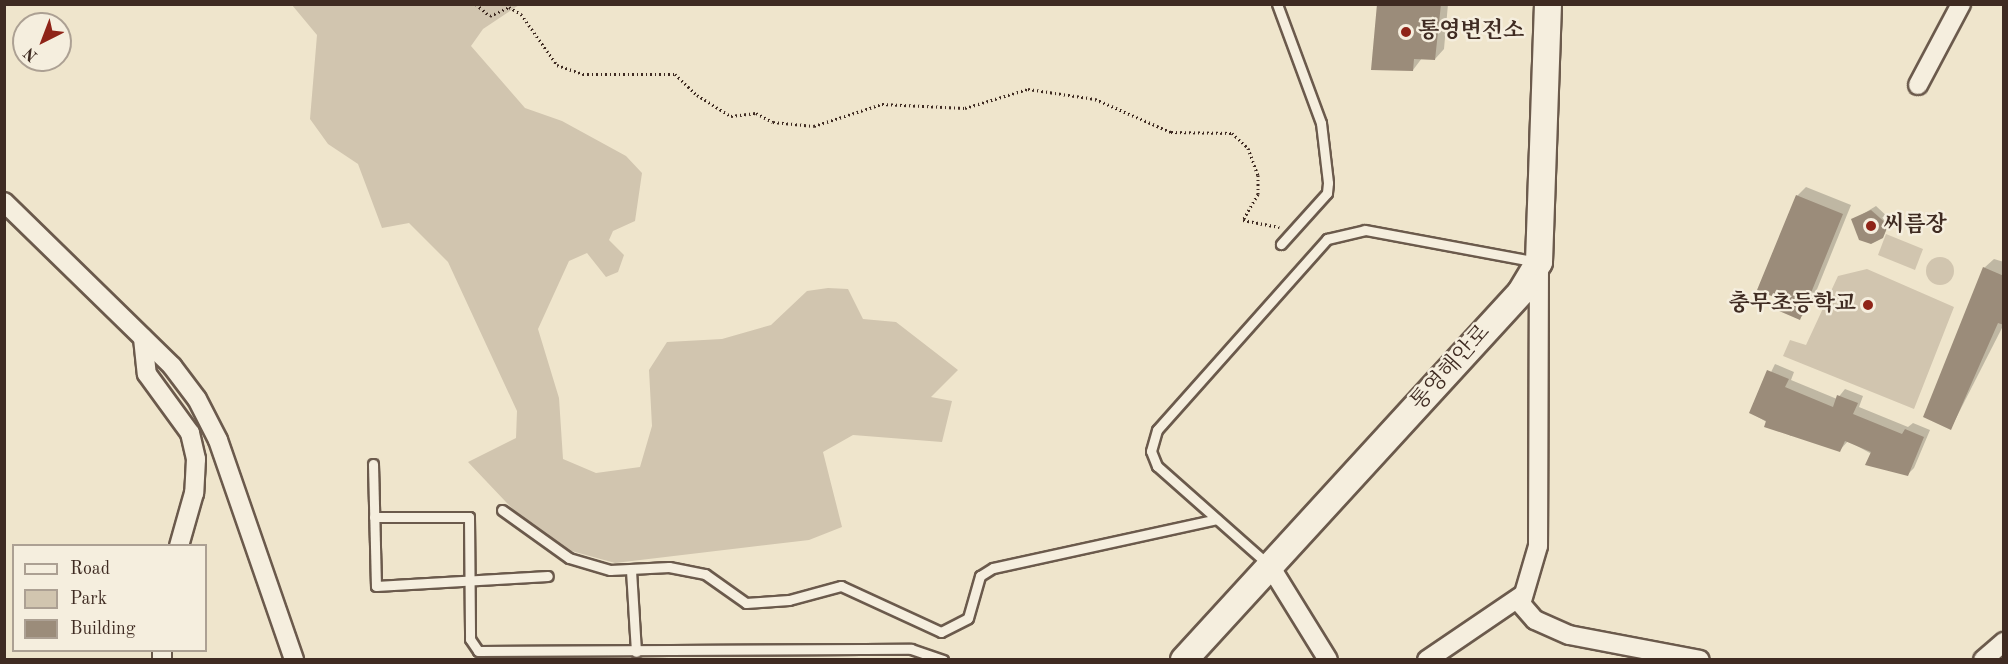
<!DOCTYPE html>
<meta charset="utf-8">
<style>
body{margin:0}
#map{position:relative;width:2008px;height:664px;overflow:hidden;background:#efe5cc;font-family:"Old Standard TT","Noto Serif KR",serif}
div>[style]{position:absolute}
.green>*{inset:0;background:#d1c5af}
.round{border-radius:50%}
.shadow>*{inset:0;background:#0003}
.building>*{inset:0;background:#9b8c7a}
.path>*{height:3px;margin-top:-1.5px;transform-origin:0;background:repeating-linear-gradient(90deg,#3f2b22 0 1.5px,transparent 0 4.5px)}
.roads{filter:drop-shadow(2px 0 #6b5a4c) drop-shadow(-2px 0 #6b5a4c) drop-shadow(0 2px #6b5a4c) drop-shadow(0 -2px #6b5a4c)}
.lane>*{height:9px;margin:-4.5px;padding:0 4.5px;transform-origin:4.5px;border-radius:4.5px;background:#f5eede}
.street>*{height:18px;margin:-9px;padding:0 9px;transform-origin:9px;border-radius:9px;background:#f5eede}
.secondary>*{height:26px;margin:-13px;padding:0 13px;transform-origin:13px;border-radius:13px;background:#f5eede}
.dots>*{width:16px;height:16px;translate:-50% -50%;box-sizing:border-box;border:3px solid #f5eede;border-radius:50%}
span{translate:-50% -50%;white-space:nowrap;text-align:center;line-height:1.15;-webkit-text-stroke:5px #f5eede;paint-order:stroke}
.poi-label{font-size:22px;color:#3f2b22;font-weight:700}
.left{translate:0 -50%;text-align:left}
.right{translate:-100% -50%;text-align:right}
.street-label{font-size:22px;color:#3f2b22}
.frame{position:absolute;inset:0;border:6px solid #3f2b22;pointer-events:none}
.legend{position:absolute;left:12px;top:544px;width:195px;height:108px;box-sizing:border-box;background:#f5eede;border:2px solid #aca093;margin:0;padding:8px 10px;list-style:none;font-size:18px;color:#3f2b22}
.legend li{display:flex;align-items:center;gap:12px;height:30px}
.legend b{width:30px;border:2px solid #aca093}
.north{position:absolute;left:12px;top:12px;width:60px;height:60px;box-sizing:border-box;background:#f5eede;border:2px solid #aca093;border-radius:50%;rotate:222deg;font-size:16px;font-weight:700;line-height:24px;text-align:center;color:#3f2b22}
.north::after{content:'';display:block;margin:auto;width:21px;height:27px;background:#8f2418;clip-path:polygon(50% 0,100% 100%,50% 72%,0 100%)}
</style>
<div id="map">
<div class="green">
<div style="clip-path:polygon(292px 5px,519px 5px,483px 29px,471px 46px,525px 108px,562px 121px,626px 156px,642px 173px,635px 221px,613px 231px,609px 240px,624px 255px,618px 272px,606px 277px,587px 253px,569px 261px,538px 329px,559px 398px,563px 459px,596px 473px,640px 467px,652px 426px,649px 370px,667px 342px,722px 339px,771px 325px,807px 291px,828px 288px,848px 289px,863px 319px,896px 322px,958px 370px,931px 397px,952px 401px,942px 442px,853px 435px,823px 452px,842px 527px,809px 540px,615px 563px,546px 544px,468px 462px,516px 438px,517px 411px,448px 262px,409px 223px,382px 228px,358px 164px,328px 144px,310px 119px,317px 35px)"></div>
<div style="clip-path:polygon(1886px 234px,1923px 249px,1915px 270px,1878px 255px)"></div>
<div class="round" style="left:1926px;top:257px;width:28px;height:28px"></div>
<div style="clip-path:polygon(1867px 269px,1954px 307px,1914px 409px,1783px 356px,1790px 340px,1806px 345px,1838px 276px)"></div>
</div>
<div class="shadow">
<div style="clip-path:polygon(1379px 4px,1448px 4px,1444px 49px,1435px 59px,1422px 58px,1413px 70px)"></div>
<div style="clip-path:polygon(1806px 187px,1851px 205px,1809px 309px,1800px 318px,1783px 299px,1797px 196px)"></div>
<div style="clip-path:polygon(1876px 206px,1891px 220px,1883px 237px,1853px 220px)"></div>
<div style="clip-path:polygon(1994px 259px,2004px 262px,2004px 324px,1951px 428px,1984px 268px)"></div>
<div style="clip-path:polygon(1775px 364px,1794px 372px,1791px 380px,1837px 399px,1845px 389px,1863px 396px,1859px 407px,1908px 427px,1913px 423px,1930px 430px,1914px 468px,1908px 474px,1848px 441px,1840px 450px,1795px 432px,1791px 436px,1751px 413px)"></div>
</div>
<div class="building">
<div style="clip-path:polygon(1377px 4px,1441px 4px,1435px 60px,1414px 59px,1413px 71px,1371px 70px)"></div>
<div style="clip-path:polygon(1796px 195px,1843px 214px,1800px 320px,1777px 310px,1781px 300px,1757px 290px)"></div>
<div style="clip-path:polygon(1871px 210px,1888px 225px,1883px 238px,1871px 244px,1859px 240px,1851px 219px)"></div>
<div style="clip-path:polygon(1983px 267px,2004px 276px,2004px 325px,1998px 323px,1951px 430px,1923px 417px)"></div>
<div style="clip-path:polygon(1767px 370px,1789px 379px,1785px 387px,1833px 407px,1837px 395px,1858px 403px,1853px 414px,1902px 434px,1905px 429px,1924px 437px,1908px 476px,1865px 465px,1871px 452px,1845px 441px,1840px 452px,1764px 427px,1766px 421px,1749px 413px)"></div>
</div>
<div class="path">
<div style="left:476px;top:4px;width:18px;rotate:41deg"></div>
<div style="left:490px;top:16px;width:21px;rotate:-25deg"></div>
<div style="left:509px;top:7px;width:14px;rotate:30deg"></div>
<div style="left:521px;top:14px;width:62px;rotate:54.8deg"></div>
<div style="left:557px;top:65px;width:28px;rotate:19deg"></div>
<div style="left:583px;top:74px;width:92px"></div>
<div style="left:675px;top:74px;width:30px;rotate:44deg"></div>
<div style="left:697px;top:95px;width:40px;rotate:32deg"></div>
<div style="left:731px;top:116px;width:25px;rotate:-7deg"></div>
<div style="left:756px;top:113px;width:19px;rotate:28deg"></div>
<div style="left:773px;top:122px;width:41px;rotate:5.6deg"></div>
<div style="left:814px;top:126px;width:71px;rotate:-17.9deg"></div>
<div style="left:882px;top:104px;width:83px;rotate:2.8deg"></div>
<div style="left:965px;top:108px;width:66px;rotate:-16.8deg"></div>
<div style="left:1028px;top:89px;width:68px;rotate:8.5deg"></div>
<div style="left:1095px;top:99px;width:83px;rotate:23.5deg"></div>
<div style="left:1171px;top:132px;width:61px;rotate:0.9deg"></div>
<div style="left:1232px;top:133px;width:22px;rotate:43deg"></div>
<div style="left:1248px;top:148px;width:29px;rotate:70deg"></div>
<div style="left:1258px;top:175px;width:19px;rotate:90deg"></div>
<div style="left:1258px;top:194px;width:30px;rotate:120deg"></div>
<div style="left:1243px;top:220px;width:37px;rotate:11deg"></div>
</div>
<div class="roads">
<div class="lane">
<div style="left:1277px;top:4px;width:127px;rotate:69.7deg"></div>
<div style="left:1321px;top:123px;width:60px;rotate:83.3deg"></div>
<div style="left:1328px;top:183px;width:10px;rotate:96deg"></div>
<div style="left:1327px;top:193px;width:69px;rotate:132deg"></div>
<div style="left:373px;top:464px;width:122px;rotate:88.6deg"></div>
<div style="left:376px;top:586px;width:172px;rotate:-3.3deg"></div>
<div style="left:502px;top:510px;width:82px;rotate:35.6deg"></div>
<div style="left:569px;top:558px;width:43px;rotate:16.3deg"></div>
<div style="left:610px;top:570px;width:59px;rotate:-2.9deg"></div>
<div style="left:669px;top:567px;width:37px;rotate:11deg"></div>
<div style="left:705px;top:574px;width:50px;rotate:35.3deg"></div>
<div style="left:746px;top:603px;width:43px;rotate:-4deg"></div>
<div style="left:789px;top:600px;width:54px;rotate:-15.1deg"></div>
<div style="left:841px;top:586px;width:110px;rotate:24.7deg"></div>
<div style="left:941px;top:632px;width:30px;rotate:-27deg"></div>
<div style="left:968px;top:618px;width:44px;rotate:-74.1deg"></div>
<div style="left:980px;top:576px;width:15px;rotate:-32deg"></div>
<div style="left:993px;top:568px;width:229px;rotate:-12.3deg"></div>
<div style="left:374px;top:517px;width:95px"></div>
<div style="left:469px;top:517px;width:122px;rotate:89.5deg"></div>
<div style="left:470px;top:639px;width:14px;rotate:56deg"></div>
<div style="left:478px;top:651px;width:433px;rotate:-0.3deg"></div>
<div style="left:911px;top:649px;width:34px;rotate:19deg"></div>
<div style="left:1270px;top:566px;width:151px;rotate:-138.5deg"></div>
<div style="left:1157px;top:466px;width:16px;rotate:-112deg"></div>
<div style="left:1151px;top:451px;width:22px;rotate:-74deg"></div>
<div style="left:1157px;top:430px;width:256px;rotate:-48.3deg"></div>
<div style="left:1327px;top:239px;width:39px;rotate:-13deg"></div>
<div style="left:1365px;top:230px;width:175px;rotate:10.5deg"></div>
<div style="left:631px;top:570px;width:82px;rotate:86.5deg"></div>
</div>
<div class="street">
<div style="left:1918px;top:85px;width:92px;rotate:-62deg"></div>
<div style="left:4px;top:202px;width:235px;rotate:44.3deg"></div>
<div style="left:172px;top:366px;width:41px;rotate:52.9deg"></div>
<div style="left:197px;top:399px;width:46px;rotate:62.9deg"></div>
<div style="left:218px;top:440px;width:233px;rotate:70.9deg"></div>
<div style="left:1539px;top:263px;width:283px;rotate:90.2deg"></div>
<div style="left:1538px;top:546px;width:60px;rotate:106.3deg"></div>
<div style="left:1521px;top:604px;width:21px;rotate:49deg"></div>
<div style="left:1535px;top:620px;width:37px;rotate:24deg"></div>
<div style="left:1569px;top:635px;width:133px;rotate:10.8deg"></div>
<div style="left:143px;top:338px;width:36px;rotate:84deg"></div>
<div style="left:147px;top:374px;width:73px;rotate:53.9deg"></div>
<div style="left:190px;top:433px;width:27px;rotate:77deg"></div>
<div style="left:196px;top:459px;width:34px;rotate:93deg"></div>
<div style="left:194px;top:493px;width:55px;rotate:105.8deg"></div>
<div style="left:1270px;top:566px;width:110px;rotate:58.3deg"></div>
<div style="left:162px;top:650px;width:10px;rotate:90deg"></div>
<div style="left:1427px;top:660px;width:114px;rotate:-34.2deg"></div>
<div style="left:1983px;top:660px;width:28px;rotate:-41deg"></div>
</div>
<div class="secondary">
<div style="left:1184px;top:660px;width:499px;rotate:-47.5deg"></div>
<div style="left:1521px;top:292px;width:35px;rotate:-59deg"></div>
<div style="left:1539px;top:262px;width:258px;rotate:-88deg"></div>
</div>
</div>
<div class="dots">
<div style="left:1406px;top:32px;background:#8f2418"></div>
<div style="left:1871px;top:226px;background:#8f2418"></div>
<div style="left:1868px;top:305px;background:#8f2418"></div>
</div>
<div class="poi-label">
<span class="left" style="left:1418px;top:32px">통영변전소</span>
<span class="left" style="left:1883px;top:226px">씨름장</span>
<span class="right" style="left:1856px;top:305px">충무초등학교</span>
</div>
<div class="street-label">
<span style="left:1451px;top:368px;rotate:-48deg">통영해안로</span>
</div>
<div class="frame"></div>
<ul class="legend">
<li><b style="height:8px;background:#f5eede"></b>Road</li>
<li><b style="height:16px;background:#d1c5af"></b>Park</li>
<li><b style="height:16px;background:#9b8c7a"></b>Building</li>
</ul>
<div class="north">N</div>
</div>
